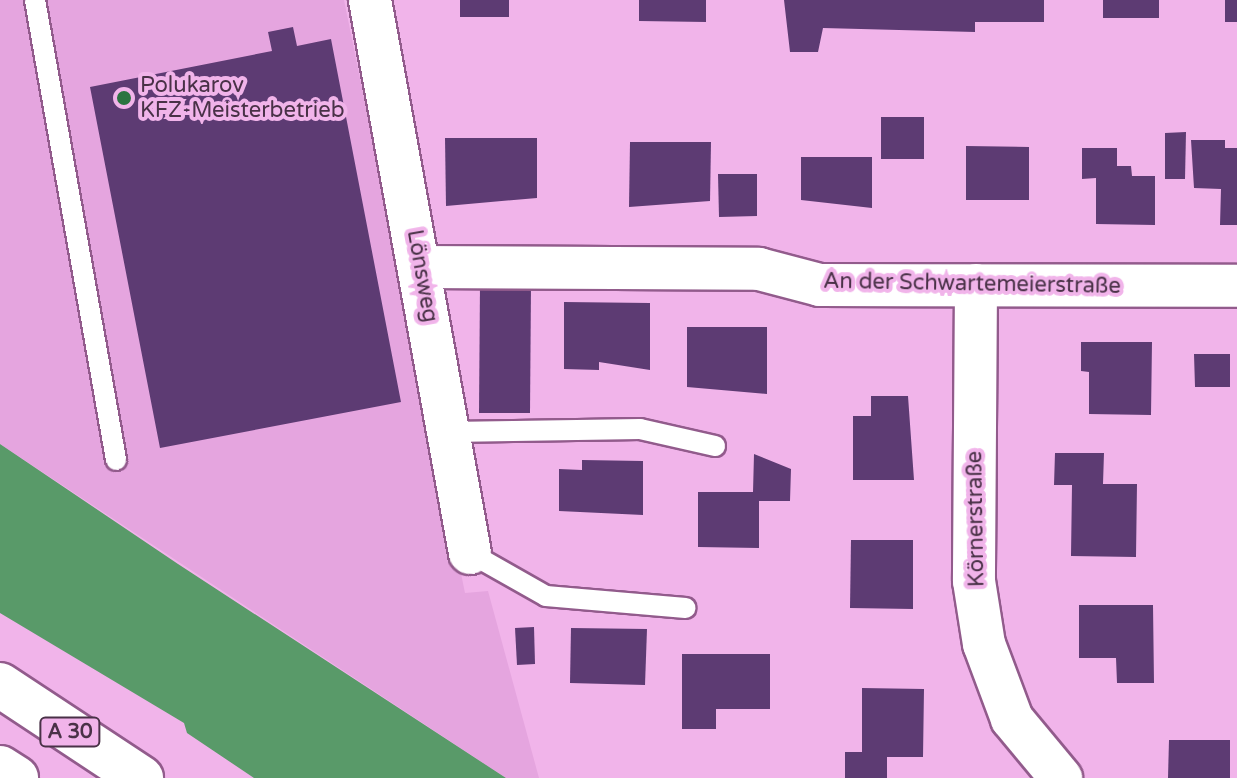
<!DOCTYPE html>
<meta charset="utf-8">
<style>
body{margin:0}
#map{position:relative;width:1237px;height:778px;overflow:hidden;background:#f1b4ea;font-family:"Varela Round",sans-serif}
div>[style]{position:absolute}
.built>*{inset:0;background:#e5a5df}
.forest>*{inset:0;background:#599a69}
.building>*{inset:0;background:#5d3b73}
.roads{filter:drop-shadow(2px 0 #925b8c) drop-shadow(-2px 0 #925b8c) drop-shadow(0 2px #925b8c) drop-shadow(0 -2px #925b8c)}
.service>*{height:20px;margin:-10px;padding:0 10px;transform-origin:10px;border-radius:10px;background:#fff}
.minor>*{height:42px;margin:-21px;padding:0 21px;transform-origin:21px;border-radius:21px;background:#fff}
.motorway>*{height:44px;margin:-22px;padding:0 22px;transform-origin:22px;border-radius:22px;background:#fff}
.dots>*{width:22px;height:22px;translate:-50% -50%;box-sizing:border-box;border:4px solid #f1b4ea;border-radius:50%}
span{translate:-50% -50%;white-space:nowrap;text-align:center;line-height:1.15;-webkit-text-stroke:8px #f1b4ea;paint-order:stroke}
.shield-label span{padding:2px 6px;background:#f1b4ea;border:2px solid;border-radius:6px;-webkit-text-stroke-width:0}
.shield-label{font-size:20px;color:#493147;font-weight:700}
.poi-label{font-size:22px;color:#493147}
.left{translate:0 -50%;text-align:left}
.street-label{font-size:22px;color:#493147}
</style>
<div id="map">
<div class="built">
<div style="clip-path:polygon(0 0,344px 0,465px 593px,488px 591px,539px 778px,506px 778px,0 444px)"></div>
</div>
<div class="forest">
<div style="clip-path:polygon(0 444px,178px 564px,506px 778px,254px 778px,187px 733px,184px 723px,0 613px)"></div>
</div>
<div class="building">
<div style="clip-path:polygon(460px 0,509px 0,509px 17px,460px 17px)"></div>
<div style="clip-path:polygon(639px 0,706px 0,706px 22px,639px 21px)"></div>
<div style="clip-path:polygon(784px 0,1044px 0,1044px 22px,975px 22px,975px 32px,823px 28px,818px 52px,790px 52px)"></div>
<div style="clip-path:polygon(1103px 0,1159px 0,1159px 18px,1103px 18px)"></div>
<div style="clip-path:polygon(1225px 0,1237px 0,1237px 22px,1225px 22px)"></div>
<div style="clip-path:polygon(293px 27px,297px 46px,331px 39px,401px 402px,160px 448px,90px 87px,272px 51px,268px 32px)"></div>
<div style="clip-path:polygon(881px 117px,924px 117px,924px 159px,881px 159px)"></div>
<div style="clip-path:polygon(1186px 132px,1185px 179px,1165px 179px,1165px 133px)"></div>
<div style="clip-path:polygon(445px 138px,537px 138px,537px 198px,446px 206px)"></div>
<div style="clip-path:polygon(1191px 140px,1225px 140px,1225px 148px,1237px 148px,1237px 225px,1220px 225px,1221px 189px,1194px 188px)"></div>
<div style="clip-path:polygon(630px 142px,711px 142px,710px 201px,629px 207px)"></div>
<div style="clip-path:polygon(966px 146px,1029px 147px,1029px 200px,966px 200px)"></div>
<div style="clip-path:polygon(1082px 148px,1117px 148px,1117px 166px,1131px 166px,1132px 176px,1155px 176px,1155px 225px,1096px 224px,1096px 178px,1082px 179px)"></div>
<div style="clip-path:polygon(801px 157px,872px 157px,872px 208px,801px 200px)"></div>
<div style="clip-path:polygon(718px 174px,757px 174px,757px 216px,719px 217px)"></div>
<div style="clip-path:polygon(480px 284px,531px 284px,530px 413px,479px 413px)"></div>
<div style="clip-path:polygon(564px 302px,650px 303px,650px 370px,599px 362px,599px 370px,564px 369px)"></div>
<div style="clip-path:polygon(687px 327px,767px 327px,767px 394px,687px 387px)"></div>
<div style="clip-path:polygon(1081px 342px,1152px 342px,1151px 415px,1089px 414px,1089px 372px,1081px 371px)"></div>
<div style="clip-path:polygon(1194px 354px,1230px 354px,1230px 387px,1195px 387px)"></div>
<div style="clip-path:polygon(871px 396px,908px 396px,914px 480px,853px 480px,853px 416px,871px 416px)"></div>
<div style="clip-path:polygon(1055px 453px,1104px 453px,1103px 484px,1137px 484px,1136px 557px,1071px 556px,1072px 485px,1054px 485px)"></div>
<div style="clip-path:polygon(754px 454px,791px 469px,790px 501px,759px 501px,759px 548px,698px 547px,698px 492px,753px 492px)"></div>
<div style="clip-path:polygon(582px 460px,643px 461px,643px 515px,559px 511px,559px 469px,582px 470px)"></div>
<div style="clip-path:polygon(851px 540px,913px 540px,913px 609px,850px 608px)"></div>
<div style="clip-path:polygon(1079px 605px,1153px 605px,1154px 683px,1117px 683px,1116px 658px,1079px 658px)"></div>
<div style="clip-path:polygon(534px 627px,535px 664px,517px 665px,515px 628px)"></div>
<div style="clip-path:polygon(571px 628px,647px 629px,645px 685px,570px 683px)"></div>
<div style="clip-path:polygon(682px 654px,770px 654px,770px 709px,716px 709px,716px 729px,682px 729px)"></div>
<div style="clip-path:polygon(862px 688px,924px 689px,923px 757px,887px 757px,887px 778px,845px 778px,845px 752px,862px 752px)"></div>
<div style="clip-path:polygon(1169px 740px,1230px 740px,1230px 778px,1168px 778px)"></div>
</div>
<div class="roads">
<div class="service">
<div style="left:35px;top:0;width:467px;rotate:80deg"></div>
<div style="left:450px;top:432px;width:190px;rotate:-0.9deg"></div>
<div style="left:640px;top:429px;width:77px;rotate:12.8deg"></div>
<div style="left:470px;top:553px;width:87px;rotate:29.5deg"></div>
<div style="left:546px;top:596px;width:140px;rotate:4.9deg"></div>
</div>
<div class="minor">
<div style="left:370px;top:0;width:562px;rotate:79.75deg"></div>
<div style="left:420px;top:267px;width:339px;rotate:0.3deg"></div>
<div style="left:759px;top:269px;width:63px;rotate:14.7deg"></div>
<div style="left:820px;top:285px;width:417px;rotate:0.1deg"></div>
<div style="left:976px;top:285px;width:296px;rotate:90.4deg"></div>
<div style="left:974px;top:581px;width:64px;rotate:81deg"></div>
<div style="left:984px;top:644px;width:80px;rotate:69.5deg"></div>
<div style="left:1012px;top:719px;width:77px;rotate:50.3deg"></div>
</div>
<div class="motorway">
<div style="left:0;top:685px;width:169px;rotate:33.4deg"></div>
<div style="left:0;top:768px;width:19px;rotate:32deg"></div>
</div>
</div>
<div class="dots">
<div style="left:124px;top:98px;background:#2b7441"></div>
</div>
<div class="shield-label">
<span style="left:70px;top:732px">A 30</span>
</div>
<div class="poi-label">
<span class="left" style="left:140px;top:98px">Polukarov<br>KFZ-Meisterbetrieb</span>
</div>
<div class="street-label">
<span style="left:422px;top:276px;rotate:80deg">Lönsweg</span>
<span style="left:972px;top:284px;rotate:1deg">An der Schwartemeierstraße</span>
<span style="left:976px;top:519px;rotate:-91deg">Körnerstraße</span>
</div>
</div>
